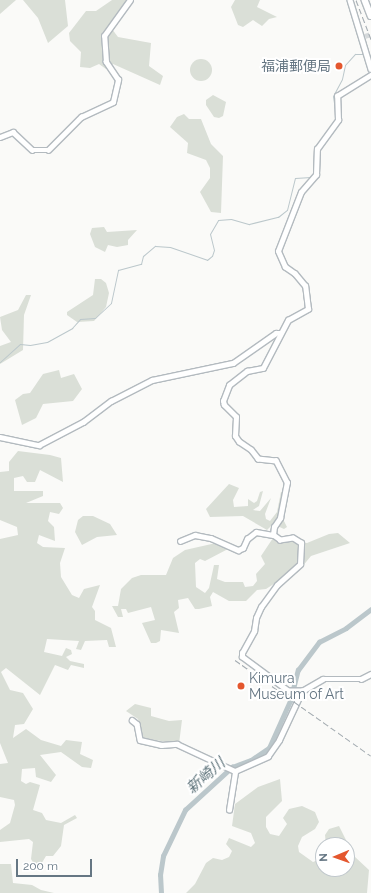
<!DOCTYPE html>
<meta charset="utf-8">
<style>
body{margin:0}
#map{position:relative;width:371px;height:893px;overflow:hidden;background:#fafaf8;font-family:Raleway,"Noto Sans JP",sans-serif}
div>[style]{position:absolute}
.green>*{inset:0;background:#dadfd7}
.round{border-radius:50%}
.stream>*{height:1px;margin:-0.5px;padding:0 0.5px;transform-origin:0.5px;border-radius:0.5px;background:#bbc7cb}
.river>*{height:4.5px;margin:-2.25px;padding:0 2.25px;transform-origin:2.25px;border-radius:2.25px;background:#bbc7cb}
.secondary-tunnel>*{height:4.5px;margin-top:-2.25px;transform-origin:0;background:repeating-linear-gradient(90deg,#d5d9db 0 4.5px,transparent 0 6.5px)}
.roads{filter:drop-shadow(1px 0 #b3babf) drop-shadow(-1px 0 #b3babf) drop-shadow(0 1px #b3babf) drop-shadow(0 -1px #b3babf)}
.secondary>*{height:4.5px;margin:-2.25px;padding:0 2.25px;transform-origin:2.25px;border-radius:2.25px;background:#fff}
.highway>*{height:5.5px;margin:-2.75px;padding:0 2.75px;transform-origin:2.75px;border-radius:2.75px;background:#fff}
.rail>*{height:1px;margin-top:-0.5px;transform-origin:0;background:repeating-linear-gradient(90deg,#a2aab0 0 6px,transparent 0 9px)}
.dots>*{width:11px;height:11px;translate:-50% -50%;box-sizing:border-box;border:2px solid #fff;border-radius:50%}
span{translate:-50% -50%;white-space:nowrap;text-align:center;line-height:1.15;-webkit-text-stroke:4px #fff;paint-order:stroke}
.poi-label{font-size:14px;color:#657683}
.right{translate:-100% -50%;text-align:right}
.left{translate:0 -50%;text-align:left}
.water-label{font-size:15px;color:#60757c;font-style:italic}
.north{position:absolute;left:315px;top:837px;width:40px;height:40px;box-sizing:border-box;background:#fff;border:1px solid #c1c8cd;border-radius:50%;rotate:268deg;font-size:11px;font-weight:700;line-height:16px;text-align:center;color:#657683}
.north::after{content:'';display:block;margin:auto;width:14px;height:18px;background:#e4572e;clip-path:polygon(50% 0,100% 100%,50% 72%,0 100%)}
.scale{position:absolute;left:16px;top:859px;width:76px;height:18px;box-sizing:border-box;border:2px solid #657683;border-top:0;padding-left:5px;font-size:12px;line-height:14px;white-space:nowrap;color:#657683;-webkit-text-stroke:3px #fff;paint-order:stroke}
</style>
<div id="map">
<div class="green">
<div style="clip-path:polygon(0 0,16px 0,0 14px)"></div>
<div style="clip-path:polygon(23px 0,65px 0,68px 26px,48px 43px,38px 18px)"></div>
<div style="clip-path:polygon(112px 0,127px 0,117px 18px,109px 25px,118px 37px,151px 43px,149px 66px,163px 76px,160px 85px,113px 64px,106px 69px,99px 64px,90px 68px,80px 67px,81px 52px,70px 41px,69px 33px,86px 11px,96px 11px)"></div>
<div style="clip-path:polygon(235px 0,260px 0,257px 7px,277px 17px,269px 19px,262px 26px,253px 20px,243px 27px,238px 25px,231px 7px)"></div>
<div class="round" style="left:190px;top:59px;width:22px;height:22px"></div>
<div style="clip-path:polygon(213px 95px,226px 102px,223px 116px,219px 118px,214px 117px,206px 105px,206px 100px)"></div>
<div style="clip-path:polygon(184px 114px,189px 119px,201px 119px,211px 144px,223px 156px,221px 213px,211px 212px,200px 192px,210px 178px,210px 168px,206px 160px,187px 153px,188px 143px,170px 127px,177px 117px)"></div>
<div style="clip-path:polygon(104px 227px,107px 232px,137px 230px,128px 240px,128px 245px,117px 247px,108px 245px,105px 252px,95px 247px,90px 234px,92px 228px)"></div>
<div style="clip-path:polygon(95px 279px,101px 279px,106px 283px,109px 293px,106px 307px,94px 321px,77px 322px,67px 315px,67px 312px,93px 295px)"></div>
<div style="clip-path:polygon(26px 295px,31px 295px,24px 315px,23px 350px,0 364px,0 346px,11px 342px,2px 330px,0 317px,18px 310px)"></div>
<div style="clip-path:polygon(59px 370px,61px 378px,74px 374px,82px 389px,73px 401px,43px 404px,36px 418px,22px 425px,15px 400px,23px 394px,30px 393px,43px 374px)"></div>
<div style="clip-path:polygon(18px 451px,50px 455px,61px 458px,63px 482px,40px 470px,35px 482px,27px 482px,23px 476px,14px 478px,14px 491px,43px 491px,43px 496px,26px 503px,60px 503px,63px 508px,59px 514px,50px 512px,48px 521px,54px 527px,55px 541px,39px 535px,37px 543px,43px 547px,65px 548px,60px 563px,61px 577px,72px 595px,79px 598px,84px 589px,100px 585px,92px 607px,95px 611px,95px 620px,111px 628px,116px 647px,109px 647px,107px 640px,85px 641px,81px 650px,76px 649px,79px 641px,47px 639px,44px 652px,62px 656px,66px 648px,71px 650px,72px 654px,66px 657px,70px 661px,84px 664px,84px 668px,71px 665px,68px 670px,55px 665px,40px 695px,6px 668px,1px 672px,10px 690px,23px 693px,33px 709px,24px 724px,15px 725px,13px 738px,26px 729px,41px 740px,61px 746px,66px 740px,82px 742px,80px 754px,93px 760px,91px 768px,82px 767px,61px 752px,40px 755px,56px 775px,51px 782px,36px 777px,35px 768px,22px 769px,21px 781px,26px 784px,30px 782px,40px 785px,33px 810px,42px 813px,46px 820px,61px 823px,75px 815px,77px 818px,64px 825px,61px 846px,53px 856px,46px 856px,40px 866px,36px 868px,31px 859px,33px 842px,29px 839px,0 842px,0 830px,10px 823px,15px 805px,14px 800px,0 797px,0 764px,8px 763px,0 743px,0 539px,18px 535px,17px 527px,0 520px,0 472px,9px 471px,9px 462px)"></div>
<div style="clip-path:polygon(229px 484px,239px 488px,233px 500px,234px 507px,248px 506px,248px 499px,254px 503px,257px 501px,260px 492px,263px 491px,259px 506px,253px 510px,260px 511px,271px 498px,265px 514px,266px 519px,270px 521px,277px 512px,281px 492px,284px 491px,280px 513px,287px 527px,284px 529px,273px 524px,267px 530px,243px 516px,210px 517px,206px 509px)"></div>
<div style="clip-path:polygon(83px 516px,93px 516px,110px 524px,117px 535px,97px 537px,82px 545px,75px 532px,78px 520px)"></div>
<div style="clip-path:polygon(338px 533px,350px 543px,311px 556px,297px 573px,286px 576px,266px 589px,257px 590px,246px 601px,229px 601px,213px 592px,210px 597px,212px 606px,199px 609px,195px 609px,188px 598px,178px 600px,179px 608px,174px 612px,179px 633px,161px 630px,160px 641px,156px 643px,151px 643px,142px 623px,155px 620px,151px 607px,128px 613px,126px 609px,121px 609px,123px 617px,118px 617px,112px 606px,118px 606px,121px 589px,132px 578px,141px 575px,166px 575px,173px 558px,185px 550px,216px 543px,228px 549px,205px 561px,200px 559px,195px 563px,196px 587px,205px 593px,209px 588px,214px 565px,219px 565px,217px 579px,225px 582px,243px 582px,245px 587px,253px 586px,257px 581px,256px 574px,265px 564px,261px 556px,273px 538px,307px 543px,329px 534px)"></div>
<div style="clip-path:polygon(135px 704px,151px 708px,151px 716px,169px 721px,182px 720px,179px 744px,143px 738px,138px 719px,126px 711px)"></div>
<div style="clip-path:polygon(280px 779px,282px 801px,266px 817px,266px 827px,270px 834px,279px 836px,287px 824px,283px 818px,289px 809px,302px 806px,315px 812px,319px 822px,315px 829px,302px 837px,298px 846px,299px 852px,313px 862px,323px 858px,323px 869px,347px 869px,347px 845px,326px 845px,325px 835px,329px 829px,339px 826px,354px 856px,369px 870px,367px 893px,186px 893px,195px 884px,206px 863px,213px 858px,222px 860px,229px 857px,232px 851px,226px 844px,229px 838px,251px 847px,255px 843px,251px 833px,232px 826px,235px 804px,258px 787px)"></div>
<div style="clip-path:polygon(0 864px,11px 864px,13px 883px,32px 885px,41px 890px,54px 893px,0 893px)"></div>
</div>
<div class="stream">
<div style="left:335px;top:109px;width:13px;rotate:-99deg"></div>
<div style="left:333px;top:96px;width:19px;rotate:-62deg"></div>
<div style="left:342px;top:79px;width:14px;rotate:-78deg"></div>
<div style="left:345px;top:65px;width:15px;rotate:-48deg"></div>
<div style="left:355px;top:54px;width:10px"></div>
<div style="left:0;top:362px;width:27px;rotate:-42deg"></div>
<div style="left:20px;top:344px;width:10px;rotate:6deg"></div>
<div style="left:30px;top:345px;width:17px;rotate:-10deg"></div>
<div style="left:47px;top:342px;width:29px;rotate:-29deg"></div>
<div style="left:72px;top:328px;width:12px;rotate:-48deg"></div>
<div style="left:80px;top:319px;width:15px;rotate:-4deg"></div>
<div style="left:95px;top:318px;width:22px;rotate:-43deg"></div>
<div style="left:111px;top:303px;width:34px;rotate:-78deg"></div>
<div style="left:118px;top:270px;width:24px;rotate:-15deg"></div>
<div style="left:141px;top:264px;width:8px;rotate:-76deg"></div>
<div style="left:143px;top:256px;width:16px;rotate:-40deg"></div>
<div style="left:155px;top:246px;width:15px;rotate:4deg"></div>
<div style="left:170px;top:247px;width:39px;rotate:19deg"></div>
<div style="left:207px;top:260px;width:6px;rotate:-39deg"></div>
<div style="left:212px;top:256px;width:6px;rotate:-72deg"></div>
<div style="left:214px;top:250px;width:16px;rotate:-104deg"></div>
<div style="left:210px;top:234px;width:16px;rotate:-60deg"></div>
<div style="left:218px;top:220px;width:13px;rotate:-4deg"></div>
<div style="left:231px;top:219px;width:19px;rotate:16deg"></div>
<div style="left:249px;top:224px;width:30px;rotate:-14deg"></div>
<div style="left:278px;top:217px;width:11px;rotate:-38deg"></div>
<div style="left:287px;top:210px;width:33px;rotate:-76deg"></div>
<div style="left:295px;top:178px;width:16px;rotate:-4deg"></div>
</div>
<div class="river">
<div style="left:161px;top:893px;width:18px;rotate:-93deg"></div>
<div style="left:160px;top:875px;width:19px;rotate:-81deg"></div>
<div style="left:163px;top:856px;width:51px;rotate:-64.4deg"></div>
<div style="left:185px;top:810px;width:64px;rotate:-42.5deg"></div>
<div style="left:232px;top:767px;width:20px;rotate:-20deg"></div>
<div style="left:251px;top:760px;width:22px;rotate:-34deg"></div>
<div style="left:269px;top:748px;width:51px;rotate:-65.9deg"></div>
<div style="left:290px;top:701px;width:32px;rotate:-76deg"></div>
<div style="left:298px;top:670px;width:35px;rotate:-53deg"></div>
<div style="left:319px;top:642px;width:30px;rotate:-27deg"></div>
<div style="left:346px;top:628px;width:31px;rotate:-37deg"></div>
</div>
<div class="secondary-tunnel">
<div style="left:365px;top:36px;width:6px;rotate:-18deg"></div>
</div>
<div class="roads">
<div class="secondary">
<div style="left:350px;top:0;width:72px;rotate:73.1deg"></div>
<div style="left:0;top:137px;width:14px;rotate:-21deg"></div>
<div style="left:13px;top:132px;width:26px;rotate:43deg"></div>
<div style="left:32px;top:150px;width:16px"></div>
<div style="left:48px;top:150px;width:47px;rotate:-45deg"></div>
<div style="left:81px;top:117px;width:35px;rotate:-25deg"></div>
<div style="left:113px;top:102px;width:23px;rotate:-77deg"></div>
<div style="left:118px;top:80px;width:22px;rotate:-124deg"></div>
<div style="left:106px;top:62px;width:26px;rotate:-94deg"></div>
<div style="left:104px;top:36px;width:44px;rotate:-54.2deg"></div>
<div style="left:0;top:437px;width:40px;rotate:12deg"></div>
<div style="left:39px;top:445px;width:50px;rotate:-27.6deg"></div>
<div style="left:83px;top:422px;width:35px;rotate:-37deg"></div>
<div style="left:111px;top:401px;width:46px;rotate:-27.1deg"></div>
<div style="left:152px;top:380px;width:83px;rotate:-11.9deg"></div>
<div style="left:233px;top:363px;width:52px;rotate:-34.9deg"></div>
<div style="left:276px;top:333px;width:5px"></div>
<div style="left:180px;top:541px;width:16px;rotate:-22deg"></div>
<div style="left:195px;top:535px;width:16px;rotate:11deg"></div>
<div style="left:211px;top:538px;width:30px;rotate:24deg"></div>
<div style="left:238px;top:550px;width:5px;rotate:-22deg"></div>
<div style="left:243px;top:548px;width:10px;rotate:-66deg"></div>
<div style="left:247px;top:539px;width:11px;rotate:-38deg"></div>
<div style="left:256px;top:532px;width:17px;rotate:10deg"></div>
<div style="left:302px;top:691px;width:14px;rotate:180deg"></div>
<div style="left:288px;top:691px;width:57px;rotate:-143.5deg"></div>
<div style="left:242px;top:657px;width:4px;rotate:-90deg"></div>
<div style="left:242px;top:653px;width:25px;rotate:-61deg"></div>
<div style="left:254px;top:631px;width:13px;rotate:-81deg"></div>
<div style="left:256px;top:618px;width:12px;rotate:-66deg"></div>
<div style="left:261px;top:607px;width:27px;rotate:-54deg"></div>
<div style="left:277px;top:585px;width:31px;rotate:-42deg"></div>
<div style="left:300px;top:564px;width:21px;rotate:-87deg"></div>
<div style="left:301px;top:543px;width:9px;rotate:-148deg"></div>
<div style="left:293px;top:538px;width:13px;rotate:171deg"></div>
<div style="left:280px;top:540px;width:9px;rotate:-144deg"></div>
<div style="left:273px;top:535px;width:8px;rotate:-83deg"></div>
<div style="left:274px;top:527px;width:11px;rotate:-56deg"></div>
<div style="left:280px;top:518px;width:36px;rotate:-79deg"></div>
<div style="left:287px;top:483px;width:25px;rotate:-117deg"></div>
<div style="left:276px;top:461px;width:18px;rotate:-174deg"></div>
<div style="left:258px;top:459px;width:11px;rotate:-128deg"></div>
<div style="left:251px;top:450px;width:14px;rotate:-146deg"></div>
<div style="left:239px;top:442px;width:7px;rotate:-124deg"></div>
<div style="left:235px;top:436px;width:19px;rotate:-87deg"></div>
<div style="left:236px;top:417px;width:17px;rotate:-135deg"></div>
<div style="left:224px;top:405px;width:4px;rotate:-104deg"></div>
<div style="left:223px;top:401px;width:17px;rotate:-69deg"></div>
<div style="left:229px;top:385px;width:23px;rotate:-38deg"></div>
<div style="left:247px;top:371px;width:16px;rotate:-11deg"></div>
<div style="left:263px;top:368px;width:54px;rotate:-62.5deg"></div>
<div style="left:288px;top:320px;width:23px;rotate:-29deg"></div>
<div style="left:308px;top:309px;width:23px;rotate:-97deg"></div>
<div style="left:305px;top:286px;width:16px;rotate:-130deg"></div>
<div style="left:295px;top:274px;width:12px;rotate:-145deg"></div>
<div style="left:285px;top:267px;width:17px;rotate:-114deg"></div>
<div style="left:278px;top:251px;width:63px;rotate:-68.7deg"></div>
<div style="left:301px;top:192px;width:23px;rotate:-49deg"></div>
<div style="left:316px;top:175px;width:26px;rotate:-88deg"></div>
<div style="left:317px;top:149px;width:36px;rotate:-54deg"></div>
<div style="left:338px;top:120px;width:24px;rotate:-92deg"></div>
<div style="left:337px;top:96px;width:40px;rotate:-32deg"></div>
<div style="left:132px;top:720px;width:6px;rotate:39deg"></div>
<div style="left:137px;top:724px;width:16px;rotate:79deg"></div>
<div style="left:140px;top:740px;width:22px;rotate:13deg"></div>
<div style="left:161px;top:745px;width:16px;rotate:-4deg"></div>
<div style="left:177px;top:744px;width:64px;rotate:25deg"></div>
<div style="left:235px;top:771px;width:36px;rotate:-24deg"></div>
<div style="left:268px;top:756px;width:19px;rotate:-55deg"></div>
<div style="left:279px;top:740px;width:54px;rotate:-64.9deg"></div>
<div style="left:302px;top:691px;width:24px;rotate:-30deg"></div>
<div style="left:323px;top:679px;width:38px"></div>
<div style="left:361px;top:679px;width:11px;rotate:-27deg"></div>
<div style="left:229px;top:810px;width:39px;rotate:-81deg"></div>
</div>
<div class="highway">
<div style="left:365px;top:0;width:17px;rotate:69deg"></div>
</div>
</div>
<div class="rail">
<div style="left:356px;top:0;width:42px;rotate:69deg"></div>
<div style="left:235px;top:660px;width:166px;rotate:35.2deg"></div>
</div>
<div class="dots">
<div style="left:339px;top:66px;background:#e4572e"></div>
<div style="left:241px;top:686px;background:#e4572e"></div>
</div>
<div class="poi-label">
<span class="right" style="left:331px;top:66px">福浦郵便局</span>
<span class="left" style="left:249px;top:686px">Kimura<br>Museum of Art</span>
</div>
<div class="water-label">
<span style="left:206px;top:776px;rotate:-41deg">新崎川</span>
</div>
<div class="north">N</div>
<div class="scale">200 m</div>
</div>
